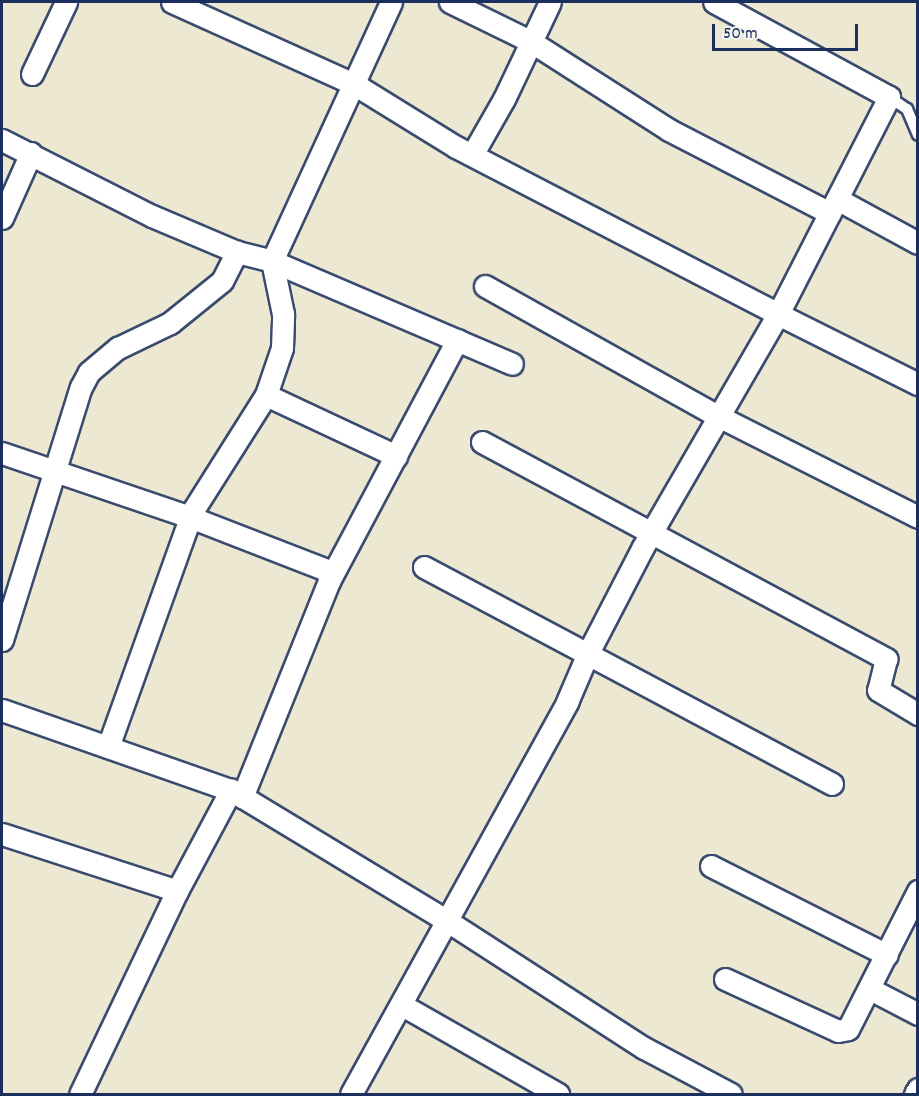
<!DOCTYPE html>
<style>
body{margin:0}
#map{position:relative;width:919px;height:1096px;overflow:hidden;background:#ece8d1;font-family:Dekko,sans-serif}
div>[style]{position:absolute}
.roads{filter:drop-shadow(2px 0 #3a4b6f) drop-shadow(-2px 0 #3a4b6f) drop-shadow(0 2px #3a4b6f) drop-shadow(0 -2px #3a4b6f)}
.service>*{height:10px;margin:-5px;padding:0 5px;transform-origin:5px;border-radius:5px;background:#fff}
.minor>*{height:21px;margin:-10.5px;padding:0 10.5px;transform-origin:10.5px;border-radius:10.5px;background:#fff}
span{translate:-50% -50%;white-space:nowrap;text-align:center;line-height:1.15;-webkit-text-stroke:6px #f6f6f2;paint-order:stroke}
.frame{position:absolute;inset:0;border:3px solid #1b2f5e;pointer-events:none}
.scale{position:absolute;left:712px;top:24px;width:146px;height:27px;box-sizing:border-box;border:3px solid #1b2f5e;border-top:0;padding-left:8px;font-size:18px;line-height:21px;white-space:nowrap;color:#1b2f5e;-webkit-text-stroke:4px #f6f6f2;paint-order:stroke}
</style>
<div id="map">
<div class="roads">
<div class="service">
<div style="left:889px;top:97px;width:22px;rotate:34deg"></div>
<div style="left:907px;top:109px;width:28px;rotate:67deg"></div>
</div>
<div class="minor">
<div style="left:172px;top:2px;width:200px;rotate:24.3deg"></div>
<div style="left:354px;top:84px;width:120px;rotate:31.7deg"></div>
<div style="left:456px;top:147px;width:363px;rotate:27.4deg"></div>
<div style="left:778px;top:314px;width:244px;rotate:-62.9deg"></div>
<div style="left:889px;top:97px;width:199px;rotate:-151.5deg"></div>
<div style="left:450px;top:2px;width:89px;rotate:26deg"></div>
<div style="left:530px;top:41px;width:165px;rotate:32.6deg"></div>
<div style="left:669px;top:130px;width:181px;rotate:27.3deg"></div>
<div style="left:32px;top:74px;width:80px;rotate:-64.7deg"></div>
<div style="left:2px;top:140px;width:168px;rotate:26.9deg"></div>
<div style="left:152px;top:216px;width:92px;rotate:23deg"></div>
<div style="left:237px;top:252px;width:36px;rotate:14deg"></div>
<div style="left:272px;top:261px;width:285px;rotate:-65.3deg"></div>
<div style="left:472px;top:155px;width:64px;rotate:-60.3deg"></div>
<div style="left:504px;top:99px;width:107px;rotate:-64.6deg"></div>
<div style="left:837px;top:199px;width:92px;rotate:28.5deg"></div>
<div style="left:2px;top:218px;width:71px;rotate:-66deg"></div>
<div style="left:272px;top:261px;width:261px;rotate:23.2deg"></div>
<div style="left:485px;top:286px;width:267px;rotate:29.2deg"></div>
<div style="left:718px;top:416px;width:224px;rotate:26.8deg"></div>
<div style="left:266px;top:395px;width:144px;rotate:25.1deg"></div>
<div style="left:482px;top:442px;width:459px;rotate:28.2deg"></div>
<div style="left:886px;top:659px;width:32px;rotate:104deg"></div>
<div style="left:878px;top:690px;width:47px;rotate:31deg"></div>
<div style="left:2px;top:453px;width:199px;rotate:18.8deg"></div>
<div style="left:190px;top:517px;width:149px;rotate:21.2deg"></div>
<div style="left:329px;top:571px;width:10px;rotate:90deg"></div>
<div style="left:329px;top:581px;width:233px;rotate:111.9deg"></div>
<div style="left:424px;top:567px;width:462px;rotate:28deg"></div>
<div style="left:329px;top:581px;width:273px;rotate:-62deg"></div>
<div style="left:2px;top:640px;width:265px;rotate:-72.7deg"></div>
<div style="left:81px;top:387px;width:17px;rotate:-62deg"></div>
<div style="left:89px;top:372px;width:38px;rotate:-40deg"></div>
<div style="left:118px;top:348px;width:58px;rotate:-25.7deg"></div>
<div style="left:170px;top:323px;width:67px;rotate:-38.9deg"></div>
<div style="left:222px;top:281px;width:33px;rotate:-63deg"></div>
<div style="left:2px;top:710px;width:243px;rotate:19.3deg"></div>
<div style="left:231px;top:790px;width:255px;rotate:31.2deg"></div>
<div style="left:449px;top:922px;width:232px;rotate:32.9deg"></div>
<div style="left:644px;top:1048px;width:98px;rotate:27.9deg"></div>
<div style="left:108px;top:747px;width:250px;rotate:-70.3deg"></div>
<div style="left:192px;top:512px;width:138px;rotate:-57.7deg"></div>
<div style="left:266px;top:395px;width:50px;rotate:-71.2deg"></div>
<div style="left:282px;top:348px;width:34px;rotate:-88deg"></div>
<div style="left:283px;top:314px;width:54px;rotate:-101.7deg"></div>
<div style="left:2px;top:834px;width:184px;rotate:18deg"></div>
<div style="left:177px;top:891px;width:225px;rotate:115.5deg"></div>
<div style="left:711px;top:866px;width:197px;rotate:26.8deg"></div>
<div style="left:177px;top:891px;width:115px;rotate:-61.9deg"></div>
<div style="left:725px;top:979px;width:124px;rotate:24.7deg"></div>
<div style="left:838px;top:1031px;width:10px;rotate:-11deg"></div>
<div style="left:848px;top:1029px;width:155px;rotate:-63.1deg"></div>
<div style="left:870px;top:989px;width:54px;rotate:27.5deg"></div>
<div style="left:402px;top:1005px;width:180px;rotate:29.7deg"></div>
<div style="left:351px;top:1094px;width:448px;rotate:-61.1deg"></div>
<div style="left:567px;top:702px;width:53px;rotate:-66.8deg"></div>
<div style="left:588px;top:653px;width:119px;rotate:-62.6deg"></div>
<div style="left:643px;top:547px;width:269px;rotate:-59.9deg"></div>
<div style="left:778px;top:314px;width:157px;rotate:26.6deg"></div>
<div style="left:915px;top:1094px;width:6px;rotate:-59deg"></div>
</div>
</div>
<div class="frame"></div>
<div class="scale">50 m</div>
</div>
